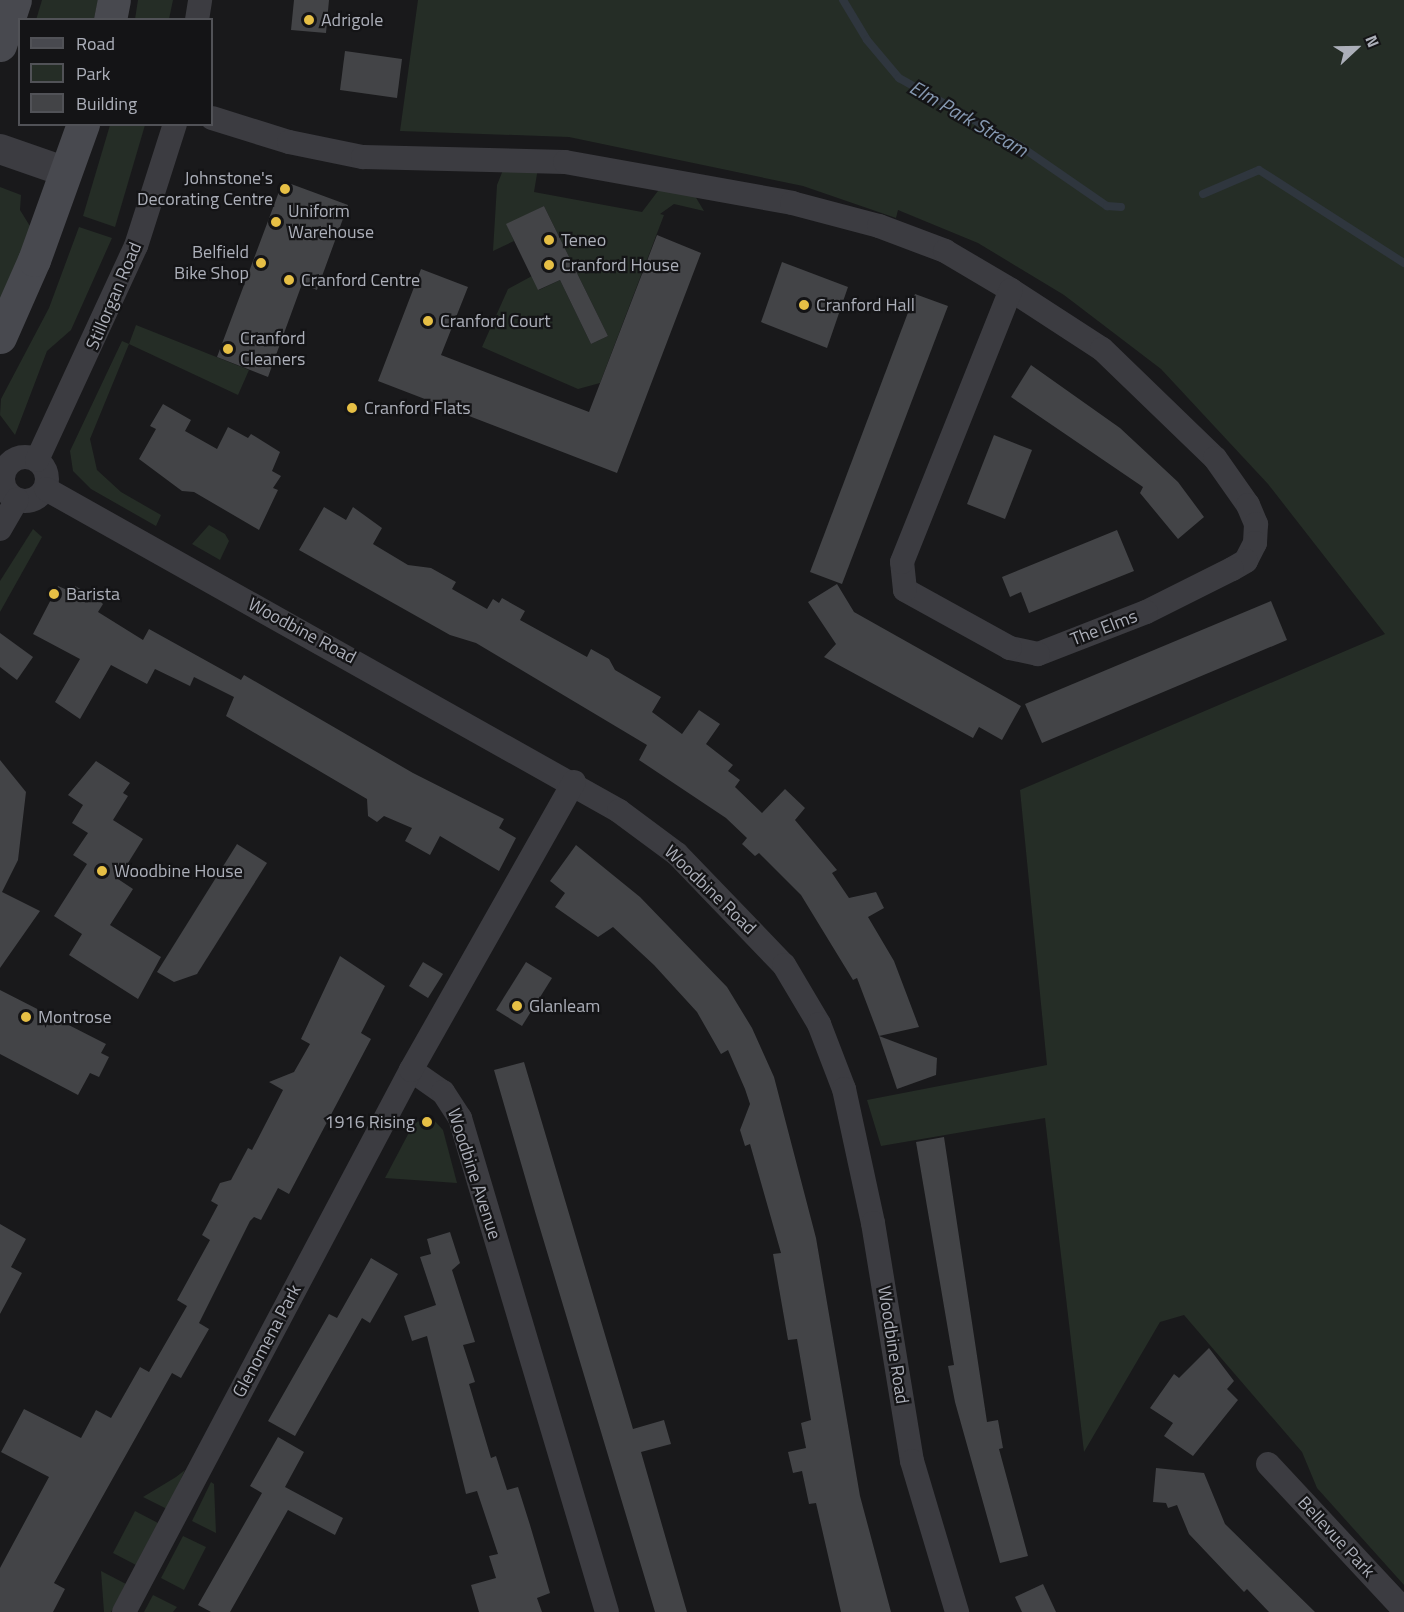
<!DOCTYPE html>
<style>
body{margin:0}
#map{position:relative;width:1404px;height:1612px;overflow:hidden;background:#19191b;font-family:"Titillium Web",sans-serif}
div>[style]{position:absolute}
.green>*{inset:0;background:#252d26}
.stream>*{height:8px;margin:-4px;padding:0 4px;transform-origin:4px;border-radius:4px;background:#2f363e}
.building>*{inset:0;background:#434447}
.minor>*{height:24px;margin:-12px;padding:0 12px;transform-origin:12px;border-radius:12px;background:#3c3c41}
.minor>.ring{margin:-12px;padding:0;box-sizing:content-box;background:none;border:24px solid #3c3c41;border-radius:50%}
.tertiary>*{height:30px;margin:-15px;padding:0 15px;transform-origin:15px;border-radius:15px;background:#3c3c41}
.secondary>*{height:33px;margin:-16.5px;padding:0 16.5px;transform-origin:16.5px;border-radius:16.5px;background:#48494f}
.dots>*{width:16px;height:16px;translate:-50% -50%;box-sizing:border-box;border:3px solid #141416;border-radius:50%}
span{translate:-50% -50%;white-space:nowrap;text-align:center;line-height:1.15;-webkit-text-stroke:4.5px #141416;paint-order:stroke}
.poi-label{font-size:18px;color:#acafb9}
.left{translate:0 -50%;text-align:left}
.right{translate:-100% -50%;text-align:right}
.street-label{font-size:18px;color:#acafb9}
.water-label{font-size:20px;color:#8699b2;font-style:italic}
.legend{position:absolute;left:18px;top:18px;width:195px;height:108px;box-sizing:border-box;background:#141416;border:2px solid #515257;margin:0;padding:8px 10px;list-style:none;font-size:18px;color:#acafb9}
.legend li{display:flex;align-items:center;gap:12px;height:30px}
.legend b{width:30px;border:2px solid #515257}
.north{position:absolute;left:1326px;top:18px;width:60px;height:60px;-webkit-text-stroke:4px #141416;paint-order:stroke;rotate:68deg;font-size:16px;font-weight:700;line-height:24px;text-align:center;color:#acafb9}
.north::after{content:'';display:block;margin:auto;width:21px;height:27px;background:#acafb9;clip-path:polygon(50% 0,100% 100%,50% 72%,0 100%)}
</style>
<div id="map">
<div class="green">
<div style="clip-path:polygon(42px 0,98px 0,94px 19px,36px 20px)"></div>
<div style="clip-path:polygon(138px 0,173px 0,169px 19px,135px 19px)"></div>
<div style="clip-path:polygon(418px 0,1404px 0,1404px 1585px,1317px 1488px,1302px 1452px,1184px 1315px,1160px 1322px,1084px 1452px,1045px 1118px,881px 1146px,867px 1100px,1047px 1065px,1020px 790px,1385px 634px,1268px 484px,1161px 369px,1064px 295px,978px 243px,898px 210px,896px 218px,803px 186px,569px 137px,400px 131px)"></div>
<div style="clip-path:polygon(110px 125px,145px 125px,115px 227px,83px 216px)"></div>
<div style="clip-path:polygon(538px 168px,534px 192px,642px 212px,661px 187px,695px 196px,704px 211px,674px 204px,660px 214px,664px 215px,600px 383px,578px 389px,482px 347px,508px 289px,532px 276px,539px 290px,560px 280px,591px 344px,608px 336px,544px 206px,507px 225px,514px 241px,493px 251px,497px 185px,503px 170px)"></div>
<div style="clip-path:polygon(0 187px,21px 195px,20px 210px,33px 231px,0 310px)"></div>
<div style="clip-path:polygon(79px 227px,112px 238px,71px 330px,47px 351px,15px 435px,0 415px,1px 399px,49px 308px)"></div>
<div style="clip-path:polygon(136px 325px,249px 370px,238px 395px,129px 344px,90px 439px,97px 470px,121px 492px,161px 515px,156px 526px,91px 489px,73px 471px,70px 451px,122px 341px,129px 344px)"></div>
<div style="clip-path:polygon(209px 525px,225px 534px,229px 541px,220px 560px,192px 544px)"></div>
<div style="clip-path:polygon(33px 529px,42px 537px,0 612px,0 581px)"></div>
<div style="clip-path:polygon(431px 1117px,443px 1130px,457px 1183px,385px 1178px,414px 1123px)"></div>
<div style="clip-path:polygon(185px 1470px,167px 1509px,143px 1497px,176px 1477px)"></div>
<div style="clip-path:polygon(211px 1482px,214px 1484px,216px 1533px,192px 1521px)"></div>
<div style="clip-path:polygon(135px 1511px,158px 1523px,136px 1565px,113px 1553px)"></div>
<div style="clip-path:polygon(183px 1536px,206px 1547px,184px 1590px,161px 1578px)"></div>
<div style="clip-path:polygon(101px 1571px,126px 1584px,111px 1612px,104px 1612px)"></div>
<div style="clip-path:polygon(153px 1595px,177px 1607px,173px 1612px,144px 1612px)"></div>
</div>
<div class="stream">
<div style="left:843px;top:0;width:47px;rotate:59deg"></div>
<div style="left:867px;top:40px;width:50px;rotate:49.9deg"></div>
<div style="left:899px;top:78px;width:139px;rotate:29.3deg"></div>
<div style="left:1020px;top:146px;width:106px;rotate:34.6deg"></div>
<div style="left:1107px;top:206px;width:14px;rotate:4deg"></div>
<div style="left:1203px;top:194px;width:61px;rotate:-23.2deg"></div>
<div style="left:1259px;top:170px;width:172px;rotate:32.7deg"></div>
</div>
<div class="building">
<div style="clip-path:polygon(294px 0,329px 0,326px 33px,291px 30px)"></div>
<div style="clip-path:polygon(345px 51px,402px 59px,397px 98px,340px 90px)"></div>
<div style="clip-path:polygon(283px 181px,348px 205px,317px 290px,302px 284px,268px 377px,217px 357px)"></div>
<div style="clip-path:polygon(544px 206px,608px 336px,591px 344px,560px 280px,538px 290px,506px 224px)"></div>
<div style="clip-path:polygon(657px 235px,701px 253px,617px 473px,378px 381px,421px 269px,468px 287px,441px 355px,589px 412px)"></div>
<div style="clip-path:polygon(782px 262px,848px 287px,827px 348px,761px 322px)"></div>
<div style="clip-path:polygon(915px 294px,948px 306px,842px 584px,810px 572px)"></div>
<div style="clip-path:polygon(1031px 365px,1120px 428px,1178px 482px,1204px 517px,1178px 539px,1140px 493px,1143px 487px,1011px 397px)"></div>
<div style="clip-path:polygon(163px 404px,191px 420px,185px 431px,217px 449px,228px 427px,248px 438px,251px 434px,280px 452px,272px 471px,281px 476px,273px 488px,278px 490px,259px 530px,194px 492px,182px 491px,139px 459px,156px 429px,150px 426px)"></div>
<div style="clip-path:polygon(994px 435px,1032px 450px,1005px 519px,967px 504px)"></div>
<div style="clip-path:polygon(324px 507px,346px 520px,353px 507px,382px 528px,373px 544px,408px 565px,431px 568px,456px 582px,452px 589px,487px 609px,493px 599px,499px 603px,502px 598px,525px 611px,520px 620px,587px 657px,591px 649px,609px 659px,615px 670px,661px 697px,652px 712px,682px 734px,699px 710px,720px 724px,706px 744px,733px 765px,728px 771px,740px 780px,735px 787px,762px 813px,785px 789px,805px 808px,795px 820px,837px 870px,832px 873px,849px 898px,876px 892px,884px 908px,868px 917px,894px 961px,919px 1027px,879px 1036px,857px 978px,853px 980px,801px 895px,759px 853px,755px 856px,742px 844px,747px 838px,726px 818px,639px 760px,647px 745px,476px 643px,450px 635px,299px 550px)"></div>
<div style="clip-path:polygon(1117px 530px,1134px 571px,1029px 613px,1021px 592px,1010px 597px,1002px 577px)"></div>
<div style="clip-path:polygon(837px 584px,854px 612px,1021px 706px,1002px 740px,979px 727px,973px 738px,824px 657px,836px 644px,808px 602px)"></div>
<div style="clip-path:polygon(58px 586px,72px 592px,75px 586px,97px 598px,103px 604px,98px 612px,143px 640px,149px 629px,241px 680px,244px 675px,413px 773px,504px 819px,499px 828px,516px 838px,499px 871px,440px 836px,430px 855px,405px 841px,412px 828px,384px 816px,377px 822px,368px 816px,367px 799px,226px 716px,234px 697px,194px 677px,190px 686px,155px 669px,147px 684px,111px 665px,80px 719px,55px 702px,80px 659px,33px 634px)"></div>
<div style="clip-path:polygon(1271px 601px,1287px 640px,1042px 743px,1025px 704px)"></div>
<div style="clip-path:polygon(0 633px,33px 657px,17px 680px,0 667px)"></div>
<div style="clip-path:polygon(0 760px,26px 792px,18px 860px,2px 892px,40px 911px,0 968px)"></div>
<div style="clip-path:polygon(96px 761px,130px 783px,123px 793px,128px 796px,113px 820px,143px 839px,118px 879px,133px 889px,110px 925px,161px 957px,138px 999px,69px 955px,82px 934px,54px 916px,87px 864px,73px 855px,88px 833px,72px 823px,83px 805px,68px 795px)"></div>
<div style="clip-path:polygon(237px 844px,267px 863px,197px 974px,174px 982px,157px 972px)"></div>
<div style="clip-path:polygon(576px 845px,640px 897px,727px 987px,752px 1028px,774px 1077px,816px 1238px,860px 1496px,891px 1612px,841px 1612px,816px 1503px,809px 1504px,802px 1471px,793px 1473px,788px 1452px,806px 1448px,801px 1423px,811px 1420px,797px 1339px,788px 1340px,773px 1254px,781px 1253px,750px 1144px,745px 1146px,740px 1130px,750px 1104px,745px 1089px,728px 1050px,721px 1054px,697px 1012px,654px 965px,613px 927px,598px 937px,555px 907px,565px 893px,550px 881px)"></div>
<div style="clip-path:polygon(340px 956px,385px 986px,361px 1033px,371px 1039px,289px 1194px,278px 1188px,261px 1220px,254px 1217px,250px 1221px,199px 1323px,209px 1329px,181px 1378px,172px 1373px,54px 1583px,65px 1589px,53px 1612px,0 1612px,0 1568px,49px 1477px,1px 1452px,24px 1409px,81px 1438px,96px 1410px,111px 1418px,140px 1367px,149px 1372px,187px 1306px,177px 1300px,210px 1240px,202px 1235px,218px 1205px,211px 1201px,220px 1183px,231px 1180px,248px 1148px,252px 1150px,283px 1090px,269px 1082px,294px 1072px,310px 1044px,301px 1039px)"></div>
<div style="clip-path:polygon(423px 962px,443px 974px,428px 998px,409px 986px)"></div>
<div style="clip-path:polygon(526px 962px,552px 978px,522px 1026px,496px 1010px)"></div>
<div style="clip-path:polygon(0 990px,106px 1044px,101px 1053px,109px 1057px,99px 1077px,90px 1073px,78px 1095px,0 1054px)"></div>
<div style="clip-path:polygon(879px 1036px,937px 1058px,936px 1075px,897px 1089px)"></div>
<div style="clip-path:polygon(524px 1062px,633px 1429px,664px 1420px,671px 1444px,641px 1452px,687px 1612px,655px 1612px,536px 1215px,494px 1070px)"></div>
<div style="clip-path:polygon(944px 1137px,987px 1422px,998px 1420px,1003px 1448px,999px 1449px,1028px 1556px,1000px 1563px,955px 1402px,948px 1366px,954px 1365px,916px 1142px)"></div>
<div style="clip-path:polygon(0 1224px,26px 1239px,11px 1267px,22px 1273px,0 1314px)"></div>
<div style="clip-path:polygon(450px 1232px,460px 1263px,452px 1270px,475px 1342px,463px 1345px,475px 1382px,469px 1384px,491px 1458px,496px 1456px,507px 1490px,518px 1487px,530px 1525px,550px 1593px,537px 1598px,542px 1612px,479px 1612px,471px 1585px,496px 1578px,489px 1556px,498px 1554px,477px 1491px,466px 1494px,427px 1336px,412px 1341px,404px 1316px,436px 1305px,420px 1257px,431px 1254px,427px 1239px)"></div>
<div style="clip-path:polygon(371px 1258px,398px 1274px,370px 1323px,362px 1318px,295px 1436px,268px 1421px,329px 1314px,337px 1318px)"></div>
<div style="clip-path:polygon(1209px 1348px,1234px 1381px,1227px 1389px,1238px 1400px,1193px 1456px,1164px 1436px,1173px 1423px,1150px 1408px,1174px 1374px,1179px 1378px)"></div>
<div style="clip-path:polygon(278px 1437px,304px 1452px,285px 1487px,343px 1518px,335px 1535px,288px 1510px,230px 1612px,211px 1612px,198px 1605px,262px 1493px,250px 1486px)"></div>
<div style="clip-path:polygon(1156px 1468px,1204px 1473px,1225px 1524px,1315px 1612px,1269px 1612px,1247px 1589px,1244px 1592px,1189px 1534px,1177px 1505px,1168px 1508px,1166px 1503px,1153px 1502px)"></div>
<div style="clip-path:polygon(1043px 1584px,1056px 1612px,1022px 1612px,1015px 1597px)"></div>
</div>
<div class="minor">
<div style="left:197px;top:20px;width:20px;rotate:-81deg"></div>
<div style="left:212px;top:118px;width:81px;rotate:17.3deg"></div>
<div style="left:289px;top:142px;width:76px;rotate:11.5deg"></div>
<div style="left:363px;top:157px;width:202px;rotate:1.4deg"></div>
<div style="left:565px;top:162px;width:231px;rotate:10.2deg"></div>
<div style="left:792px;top:203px;width:90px;rotate:14.8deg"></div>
<div style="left:879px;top:226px;width:71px;rotate:20.7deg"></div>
<div style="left:945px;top:251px;width:77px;rotate:30.6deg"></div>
<div style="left:1011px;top:290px;width:108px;rotate:33deg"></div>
<div style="left:1102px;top:349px;width:157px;rotate:44deg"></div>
<div style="left:1215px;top:458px;width:57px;rotate:54.9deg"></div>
<div style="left:1248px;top:505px;width:21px;rotate:67deg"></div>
<div style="left:1256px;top:524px;width:19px;rotate:93deg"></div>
<div style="left:1255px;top:543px;width:20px;rotate:117deg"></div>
<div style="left:1246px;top:561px;width:16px;rotate:150deg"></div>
<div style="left:1232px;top:569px;width:96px;rotate:153.4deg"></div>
<div style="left:1146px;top:612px;width:116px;rotate:158.7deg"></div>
<div style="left:1038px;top:654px;width:29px;rotate:-168deg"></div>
<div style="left:1010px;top:648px;width:120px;rotate:-151.1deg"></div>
<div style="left:905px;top:590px;width:28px;rotate:-96deg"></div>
<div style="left:902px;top:562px;width:293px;rotate:-68.2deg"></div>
<div class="ring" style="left:3px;top:457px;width:20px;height:20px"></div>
<div style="left:37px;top:460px;width:236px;rotate:-65.2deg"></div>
<div style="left:136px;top:246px;width:128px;rotate:-72.3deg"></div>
<div style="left:46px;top:489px;width:657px;rotate:29.33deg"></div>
<div style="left:619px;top:811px;width:72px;rotate:36.6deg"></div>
<div style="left:677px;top:854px;width:154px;rotate:46.1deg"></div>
<div style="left:784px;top:965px;width:69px;rotate:59.3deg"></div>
<div style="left:819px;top:1024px;width:70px;rotate:69deg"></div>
<div style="left:844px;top:1089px;width:137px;rotate:77.8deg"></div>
<div style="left:873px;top:1223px;width:241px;rotate:80.7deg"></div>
<div style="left:912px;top:1461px;width:158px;rotate:73.4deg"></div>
<div style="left:0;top:529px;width:34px;rotate:-60deg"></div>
<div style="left:411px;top:1070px;width:39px;rotate:35deg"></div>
<div style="left:443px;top:1092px;width:31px;rotate:57deg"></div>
<div style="left:460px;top:1118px;width:515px;rotate:73.43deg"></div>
<div style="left:1268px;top:1464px;width:200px;rotate:47deg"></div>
<div style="left:124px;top:1612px;width:613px;rotate:-62.1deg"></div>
<div style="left:411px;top:1070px;width:331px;rotate:-60.5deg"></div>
</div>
<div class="tertiary">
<div style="left:0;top:149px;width:70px;rotate:19.2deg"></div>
</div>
<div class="secondary">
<div style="left:110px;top:20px;width:20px;rotate:-79deg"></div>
<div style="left:0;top:45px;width:47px;rotate:-71.6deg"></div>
<div style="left:0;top:337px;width:84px;rotate:-66.2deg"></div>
<div style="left:34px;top:260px;width:145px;rotate:-70.2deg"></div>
</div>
<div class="dots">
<div style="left:309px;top:20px;background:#e6bf45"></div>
<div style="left:285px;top:189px;background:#e6bf45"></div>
<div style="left:276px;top:222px;background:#e6bf45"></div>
<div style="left:549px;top:240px;background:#e6bf45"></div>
<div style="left:261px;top:263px;background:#e6bf45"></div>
<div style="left:549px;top:265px;background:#e6bf45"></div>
<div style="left:289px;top:280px;background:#e6bf45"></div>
<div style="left:804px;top:305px;background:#e6bf45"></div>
<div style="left:428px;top:321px;background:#e6bf45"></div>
<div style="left:228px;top:349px;background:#e6bf45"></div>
<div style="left:352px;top:408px;background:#e6bf45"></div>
<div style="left:54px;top:594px;background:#e6bf45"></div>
<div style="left:102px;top:871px;background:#e6bf45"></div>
<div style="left:517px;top:1006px;background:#e6bf45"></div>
<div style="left:26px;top:1017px;background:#e6bf45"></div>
<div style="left:427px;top:1122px;background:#e6bf45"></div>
</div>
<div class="poi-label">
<span class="left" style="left:321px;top:20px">Adrigole</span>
<span class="right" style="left:273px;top:189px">Johnstone's<br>Decorating Centre</span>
<span class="left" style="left:288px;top:222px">Uniform<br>Warehouse</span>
<span class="left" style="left:561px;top:240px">Teneo</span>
<span class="right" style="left:249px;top:263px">Belfield<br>Bike Shop</span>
<span class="left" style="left:561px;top:265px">Cranford House</span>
<span class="left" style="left:301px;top:280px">Cranford Centre</span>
<span class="left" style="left:816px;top:305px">Cranford Hall</span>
<span class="left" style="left:440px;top:321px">Cranford Court</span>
<span class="left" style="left:240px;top:349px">Cranford<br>Cleaners</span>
<span class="left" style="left:364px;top:408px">Cranford Flats</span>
<span class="left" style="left:66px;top:594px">Barista</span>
<span class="left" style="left:114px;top:871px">Woodbine House</span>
<span class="left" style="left:529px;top:1006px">Glanleam</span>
<span class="left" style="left:38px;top:1017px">Montrose</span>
<span class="right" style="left:415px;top:1122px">1916 Rising</span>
</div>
<div class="street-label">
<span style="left:114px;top:296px;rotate:-67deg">Stillorgan Road</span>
<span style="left:1104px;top:628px;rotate:-21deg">The Elms</span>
<span style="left:302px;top:631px;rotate:28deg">Woodbine Road</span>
<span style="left:710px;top:890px;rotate:44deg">Woodbine Road</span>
<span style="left:474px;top:1174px;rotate:72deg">Woodbine Avenue</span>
<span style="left:267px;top:1341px;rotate:-62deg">Glenomena Park</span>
<span style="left:893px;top:1345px;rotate:81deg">Woodbine Road</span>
<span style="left:1336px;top:1537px;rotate:47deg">Bellevue Park</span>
</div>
<div class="water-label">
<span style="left:969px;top:118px;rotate:30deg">Elm Park Stream</span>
</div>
<ul class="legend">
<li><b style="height:8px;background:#48494f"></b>Road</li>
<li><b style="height:16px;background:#252d26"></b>Park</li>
<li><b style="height:16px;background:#434447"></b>Building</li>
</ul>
<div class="north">N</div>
</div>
